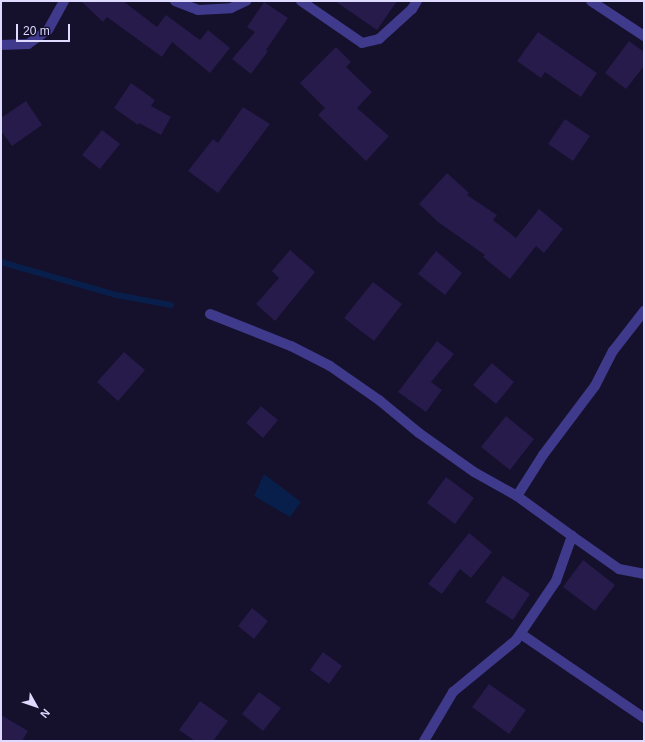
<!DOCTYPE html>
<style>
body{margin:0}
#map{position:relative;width:645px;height:742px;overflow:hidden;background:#15102b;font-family:Arial,sans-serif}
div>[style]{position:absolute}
.water>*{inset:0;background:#091f4b}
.stream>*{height:5.5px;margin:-2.75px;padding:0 2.75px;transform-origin:2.75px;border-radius:2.75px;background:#091f4b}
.building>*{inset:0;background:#271b4c}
.minor>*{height:10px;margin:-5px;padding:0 5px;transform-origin:5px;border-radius:5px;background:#3f3a8b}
span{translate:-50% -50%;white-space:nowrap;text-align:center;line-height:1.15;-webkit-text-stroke:3px #15102b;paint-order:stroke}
.frame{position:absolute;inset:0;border:2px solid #dfdaff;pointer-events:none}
.north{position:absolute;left:16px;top:686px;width:40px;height:40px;-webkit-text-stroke:3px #15102b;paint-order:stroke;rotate:130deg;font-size:11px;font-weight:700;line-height:16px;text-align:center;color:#dfdaff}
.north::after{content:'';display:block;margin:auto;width:14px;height:18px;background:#dfdaff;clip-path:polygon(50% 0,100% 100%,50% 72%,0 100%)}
.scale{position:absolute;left:16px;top:24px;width:54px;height:18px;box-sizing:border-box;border:2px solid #dfdaff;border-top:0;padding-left:5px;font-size:12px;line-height:14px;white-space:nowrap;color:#dfdaff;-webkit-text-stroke:3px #15102b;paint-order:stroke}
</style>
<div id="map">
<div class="water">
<div style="clip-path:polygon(264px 474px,301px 502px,290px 517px,254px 496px)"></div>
</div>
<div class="stream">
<div style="left:1px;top:262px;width:121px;rotate:15.9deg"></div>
<div style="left:117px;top:295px;width:55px;rotate:10.5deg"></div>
</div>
<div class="building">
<div style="clip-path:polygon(81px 1px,123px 1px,157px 27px,166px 15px,200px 40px,208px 30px,230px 48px,210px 73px,172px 42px,162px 57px,107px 17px,103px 22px)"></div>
<div style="clip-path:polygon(335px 1px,397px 1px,377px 30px)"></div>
<div style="clip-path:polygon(264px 2px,288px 18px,266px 50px,268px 51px,251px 74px,232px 59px,255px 32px,247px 27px)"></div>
<div style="clip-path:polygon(538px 32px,597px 73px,581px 97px,545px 72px,541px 78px,517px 61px)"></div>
<div style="clip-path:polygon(629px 41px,644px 52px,644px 66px,626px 89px,605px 73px)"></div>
<div style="clip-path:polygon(336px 47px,351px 62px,346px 67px,372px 92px,357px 108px,389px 136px,366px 161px,318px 115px,325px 108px,300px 83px)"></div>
<div style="clip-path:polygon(131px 83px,155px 100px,151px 106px,171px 117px,161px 135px,139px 123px,138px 125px,114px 108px)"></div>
<div style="clip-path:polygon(26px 101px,42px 125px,12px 146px,1px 131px,1px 118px)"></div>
<div style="clip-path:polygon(243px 107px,270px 124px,218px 193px,188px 171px,213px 139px,218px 143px)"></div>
<div style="clip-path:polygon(565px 119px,590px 136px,573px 161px,548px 144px)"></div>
<div style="clip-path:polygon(102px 130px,120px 144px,100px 169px,82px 155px)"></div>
<div style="clip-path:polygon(447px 173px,469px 193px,467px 195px,497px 215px,493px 220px,516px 238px,539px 209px,563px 229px,544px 253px,536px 246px,510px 279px,483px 257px,485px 255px,438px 222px,419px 204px)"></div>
<div style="clip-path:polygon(290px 250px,315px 272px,275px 321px,256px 304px,279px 278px,272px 271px)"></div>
<div style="clip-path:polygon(436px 251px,462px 273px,445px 295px,418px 274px)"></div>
<div style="clip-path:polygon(373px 282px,402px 304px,374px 341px,344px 318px)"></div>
<div style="clip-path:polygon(437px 341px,454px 354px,431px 382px,442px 390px,426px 412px,398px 392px)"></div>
<div style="clip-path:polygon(124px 352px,145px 370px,118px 401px,97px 382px)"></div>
<div style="clip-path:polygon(492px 363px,514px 382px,496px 404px,473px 385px)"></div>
<div style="clip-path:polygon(261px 406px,278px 420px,263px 438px,246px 423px)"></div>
<div style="clip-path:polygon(506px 416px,534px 439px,510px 470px,481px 447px)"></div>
<div style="clip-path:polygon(446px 477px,474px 498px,455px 524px,427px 503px)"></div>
<div style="clip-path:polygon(469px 533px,492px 552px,471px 578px,460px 569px,442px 594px,428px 584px)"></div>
<div style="clip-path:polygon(583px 560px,615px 585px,595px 611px,563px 587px)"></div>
<div style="clip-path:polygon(503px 576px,530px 594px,513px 620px,485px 602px)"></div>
<div style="clip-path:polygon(252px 608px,268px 621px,254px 639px,238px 626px)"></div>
<div style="clip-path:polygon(323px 652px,342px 666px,329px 684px,310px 670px)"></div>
<div style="clip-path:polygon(489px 684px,526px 710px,509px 734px,472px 707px)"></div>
<div style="clip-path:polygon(259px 692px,281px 708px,263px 731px,242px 714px)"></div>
<div style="clip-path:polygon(200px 701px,228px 721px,213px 741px,195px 741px,179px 730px)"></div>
<div style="clip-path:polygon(1px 715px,28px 731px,22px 741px,1px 741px)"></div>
</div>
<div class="minor">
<div style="left:175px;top:1px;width:25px;rotate:21deg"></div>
<div style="left:198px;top:10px;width:33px;rotate:-3deg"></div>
<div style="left:231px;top:8px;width:17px;rotate:-25deg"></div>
<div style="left:301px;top:1px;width:74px;rotate:34.5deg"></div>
<div style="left:362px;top:43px;width:17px;rotate:-13deg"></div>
<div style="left:379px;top:39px;width:45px;rotate:-42.3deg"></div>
<div style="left:412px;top:9px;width:9px;rotate:-58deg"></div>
<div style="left:591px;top:1px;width:64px;rotate:33.4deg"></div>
<div style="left:1px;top:45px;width:27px;rotate:-2deg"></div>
<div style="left:28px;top:44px;width:24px;rotate:-35deg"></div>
<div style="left:48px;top:30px;width:33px;rotate:-61deg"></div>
<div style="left:210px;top:314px;width:87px;rotate:21.6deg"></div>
<div style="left:291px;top:346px;width:44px;rotate:27.1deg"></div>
<div style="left:330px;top:366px;width:60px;rotate:34.8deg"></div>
<div style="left:379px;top:400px;width:52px;rotate:39.5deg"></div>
<div style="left:419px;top:433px;width:67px;rotate:35.3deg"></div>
<div style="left:474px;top:472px;width:49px;rotate:29.2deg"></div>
<div style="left:572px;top:536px;width:57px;rotate:35.1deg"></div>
<div style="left:619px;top:569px;width:25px;rotate:11deg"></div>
<div style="left:521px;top:634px;width:149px;rotate:34.3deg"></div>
<div style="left:424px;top:741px;width:57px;rotate:-59.4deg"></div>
<div style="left:453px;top:692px;width:82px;rotate:-39.5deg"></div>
<div style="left:516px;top:640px;width:71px;rotate:-55.9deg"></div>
<div style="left:556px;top:581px;width:48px;rotate:-70.4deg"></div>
<div style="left:572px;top:536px;width:68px;rotate:-144deg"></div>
<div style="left:517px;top:496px;width:49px;rotate:-57.6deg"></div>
<div style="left:543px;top:455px;width:86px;rotate:-53deg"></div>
<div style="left:595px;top:386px;width:39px;rotate:-63deg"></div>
<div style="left:613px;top:351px;width:51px;rotate:-52.2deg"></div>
</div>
<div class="frame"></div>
<div class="north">N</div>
<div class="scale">20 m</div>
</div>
